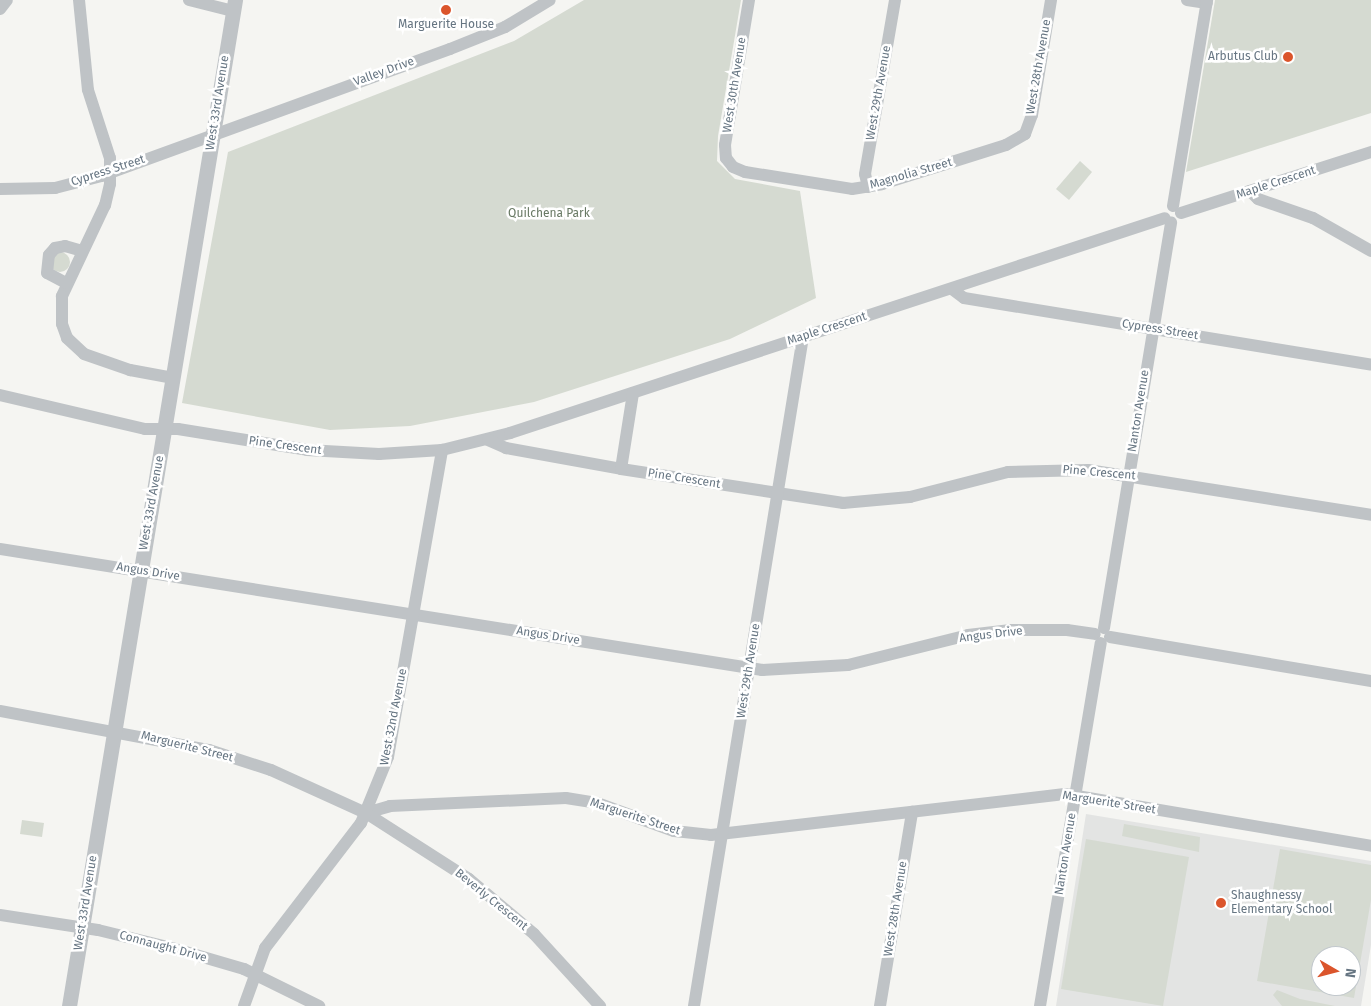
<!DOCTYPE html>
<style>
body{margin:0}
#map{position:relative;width:1371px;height:1006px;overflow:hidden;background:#f5f5f2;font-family:"Fira Sans",sans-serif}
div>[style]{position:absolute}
.built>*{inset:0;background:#e3e4e3}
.green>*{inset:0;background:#d5dad1}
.round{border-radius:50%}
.minor>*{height:12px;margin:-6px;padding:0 6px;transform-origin:6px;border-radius:6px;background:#bfc3c6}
.tertiary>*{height:15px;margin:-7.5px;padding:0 7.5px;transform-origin:7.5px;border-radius:7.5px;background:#bfc3c6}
.dots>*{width:14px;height:14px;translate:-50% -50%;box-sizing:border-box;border:2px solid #fff;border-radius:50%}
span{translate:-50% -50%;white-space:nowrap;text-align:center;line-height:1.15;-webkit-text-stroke:5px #fff;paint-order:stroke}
.poi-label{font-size:12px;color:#667582}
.right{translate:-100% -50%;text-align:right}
.left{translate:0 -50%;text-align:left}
.street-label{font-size:12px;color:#667582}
.park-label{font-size:12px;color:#687964}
.north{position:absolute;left:1311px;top:946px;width:50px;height:50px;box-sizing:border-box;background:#fff;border:1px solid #c2c8cd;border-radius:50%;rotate:98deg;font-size:14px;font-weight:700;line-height:20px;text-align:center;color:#667582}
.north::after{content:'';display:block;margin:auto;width:18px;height:22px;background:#db552c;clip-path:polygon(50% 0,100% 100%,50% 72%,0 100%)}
</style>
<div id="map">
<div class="built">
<div style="clip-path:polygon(evenodd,1086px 814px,1371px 861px,1371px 945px,1361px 1006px,1056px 1006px,1086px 814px,1321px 956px,1351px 956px,1351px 986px,1321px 986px,1321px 956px)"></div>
</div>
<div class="green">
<div style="clip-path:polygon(584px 0,741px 0,718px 136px,717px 161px,735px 179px,800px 191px,816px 298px,730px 339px,534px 402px,410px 426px,330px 430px,182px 403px,228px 152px,514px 41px)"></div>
<div style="clip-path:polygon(1215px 0,1371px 0,1371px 113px,1186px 172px)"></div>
<div style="clip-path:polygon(1080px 161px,1092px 172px,1069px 200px,1056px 189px)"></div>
<div class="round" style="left:50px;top:252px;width:20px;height:20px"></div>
<div style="clip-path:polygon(22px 820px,44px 823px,42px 837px,20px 834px)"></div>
<div style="clip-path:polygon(1124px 824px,1200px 837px,1199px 852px,1122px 836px)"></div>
<div style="clip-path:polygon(1086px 839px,1189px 857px,1163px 1006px,1061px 989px)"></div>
<div style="clip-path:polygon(evenodd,1280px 849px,1371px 865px,1371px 900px,1354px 998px,1257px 981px,1280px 849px,1321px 956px,1351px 956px,1351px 986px,1321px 986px,1321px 956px)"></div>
<div style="clip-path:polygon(1277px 990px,1300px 999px,1335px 1006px,1282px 1006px,1273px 995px)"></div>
</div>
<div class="minor">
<div style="left:79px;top:0;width:90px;rotate:84.3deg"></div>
<div style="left:88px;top:90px;width:71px;rotate:72.1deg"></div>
<div style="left:110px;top:158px;width:26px;rotate:90deg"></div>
<div style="left:110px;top:184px;width:22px;rotate:103deg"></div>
<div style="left:105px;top:205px;width:101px;rotate:115.3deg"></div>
<div style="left:62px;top:296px;width:28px;rotate:90deg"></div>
<div style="left:62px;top:324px;width:15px;rotate:70deg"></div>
<div style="left:67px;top:338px;width:23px;rotate:43deg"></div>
<div style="left:84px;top:354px;width:49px;rotate:19.2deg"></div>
<div style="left:130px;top:370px;width:44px;rotate:10.5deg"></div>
<div style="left:189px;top:0;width:45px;rotate:14deg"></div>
<div style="left:749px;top:0;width:147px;rotate:99.4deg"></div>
<div style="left:725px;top:145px;width:13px;rotate:86deg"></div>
<div style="left:726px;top:158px;width:11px;rotate:52deg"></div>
<div style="left:733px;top:167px;width:13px;rotate:23deg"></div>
<div style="left:745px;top:172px;width:108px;rotate:9deg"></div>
<div style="left:852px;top:189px;width:30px;rotate:-9deg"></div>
<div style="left:882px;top:184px;width:130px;rotate:-17.5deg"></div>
<div style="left:1006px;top:145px;width:22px;rotate:-30deg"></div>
<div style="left:1025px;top:134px;width:20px;rotate:-70deg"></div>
<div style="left:1032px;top:115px;width:117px;rotate:-80.6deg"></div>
<div style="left:1187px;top:0;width:20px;rotate:9deg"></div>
<div style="left:0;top:9px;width:11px;rotate:-52deg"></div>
<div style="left:868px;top:187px;width:13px;rotate:-103deg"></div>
<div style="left:865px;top:174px;width:177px;rotate:-80.2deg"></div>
<div style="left:0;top:189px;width:55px;rotate:-1deg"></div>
<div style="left:55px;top:188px;width:48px;rotate:-14.6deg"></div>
<div style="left:101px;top:176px;width:371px;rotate:-20deg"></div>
<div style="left:450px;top:49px;width:59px;rotate:-21.8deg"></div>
<div style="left:505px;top:27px;width:52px;rotate:-31deg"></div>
<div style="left:1250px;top:191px;width:11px;rotate:45deg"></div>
<div style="left:1258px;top:199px;width:58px;rotate:19.1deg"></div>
<div style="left:1313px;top:218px;width:67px;rotate:29.6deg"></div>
<div style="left:1173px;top:206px;width:209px;rotate:-80.6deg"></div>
<div style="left:1181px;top:213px;width:200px;rotate:-17.8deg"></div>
<div style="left:66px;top:283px;width:21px;rotate:-152deg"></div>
<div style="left:47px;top:273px;width:18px;rotate:-84deg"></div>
<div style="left:49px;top:255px;width:9px;rotate:-49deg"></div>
<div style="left:55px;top:248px;width:10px;rotate:-11deg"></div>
<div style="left:65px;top:246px;width:18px;rotate:16deg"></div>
<div style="left:952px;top:289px;width:15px;rotate:37deg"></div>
<div style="left:964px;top:298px;width:412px;rotate:9.3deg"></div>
<div style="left:0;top:395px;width:149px;rotate:13.2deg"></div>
<div style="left:145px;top:429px;width:33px"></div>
<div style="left:178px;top:429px;width:131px;rotate:9.2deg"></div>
<div style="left:307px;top:450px;width:72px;rotate:3.2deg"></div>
<div style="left:379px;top:454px;width:63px;rotate:-3.6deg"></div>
<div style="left:442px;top:450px;width:70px;rotate:-14deg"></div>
<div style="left:510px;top:433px;width:689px;rotate:-18.17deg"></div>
<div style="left:488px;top:440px;width:20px;rotate:24deg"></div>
<div style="left:506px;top:448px;width:117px;rotate:10.3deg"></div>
<div style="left:621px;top:469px;width:225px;rotate:8.7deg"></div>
<div style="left:843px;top:503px;width:67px;rotate:-5.1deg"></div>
<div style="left:910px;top:497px;width:101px;rotate:-14.3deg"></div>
<div style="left:1008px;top:472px;width:80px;rotate:-1.4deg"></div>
<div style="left:1088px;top:470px;width:287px;rotate:9deg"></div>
<div style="left:621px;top:469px;width:77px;rotate:-81deg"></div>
<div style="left:0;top:549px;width:772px;rotate:9.02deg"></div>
<div style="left:762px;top:670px;width:86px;rotate:-3.3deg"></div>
<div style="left:848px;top:665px;width:124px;rotate:-14deg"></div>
<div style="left:968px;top:635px;width:43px;rotate:-6.6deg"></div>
<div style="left:1011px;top:630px;width:56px"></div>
<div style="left:1067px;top:630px;width:28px;rotate:8deg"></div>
<div style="left:1104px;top:628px;width:411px;rotate:-80.6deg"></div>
<div style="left:1110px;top:637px;width:265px;rotate:9.6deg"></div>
<div style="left:0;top:711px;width:213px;rotate:10.6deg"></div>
<div style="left:209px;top:750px;width:65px;rotate:17.9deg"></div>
<div style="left:271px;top:770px;width:104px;rotate:24.4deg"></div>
<div style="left:366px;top:813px;width:25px;rotate:-16deg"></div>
<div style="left:390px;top:806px;width:176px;rotate:-2.6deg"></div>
<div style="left:566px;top:798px;width:31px;rotate:9deg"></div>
<div style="left:597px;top:803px;width:82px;rotate:20deg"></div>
<div style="left:674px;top:831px;width:37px;rotate:6deg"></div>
<div style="left:711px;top:835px;width:356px;rotate:-6.6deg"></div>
<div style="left:1065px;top:794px;width:310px;rotate:9.6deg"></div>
<div style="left:366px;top:813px;width:122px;rotate:32.7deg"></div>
<div style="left:469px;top:879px;width:85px;rotate:40.2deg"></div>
<div style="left:534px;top:934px;width:98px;rotate:47.5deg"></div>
<div style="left:0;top:915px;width:99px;rotate:8.7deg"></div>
<div style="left:98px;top:930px;width:76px;rotate:13.7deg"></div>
<div style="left:172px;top:948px;width:75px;rotate:16.3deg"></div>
<div style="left:244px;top:969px;width:84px;rotate:26.3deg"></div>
<div style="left:244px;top:1006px;width:62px;rotate:-70.1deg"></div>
<div style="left:265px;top:948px;width:158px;rotate:-52.5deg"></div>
<div style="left:361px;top:823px;width:71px;rotate:-67.8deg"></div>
<div style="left:388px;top:757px;width:312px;rotate:-80deg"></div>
<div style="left:694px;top:1006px;width:678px;rotate:-80.75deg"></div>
<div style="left:880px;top:1006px;width:197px;rotate:-80.6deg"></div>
<div style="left:1040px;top:1006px;width:368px;rotate:-80.5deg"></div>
</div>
<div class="tertiary">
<div style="left:69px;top:1006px;width:1020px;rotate:-80.63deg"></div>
</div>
<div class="dots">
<div style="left:446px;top:10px;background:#db552c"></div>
<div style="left:1288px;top:57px;background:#db552c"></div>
<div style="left:1221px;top:903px;background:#db552c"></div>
</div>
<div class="poi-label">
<span style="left:446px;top:25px">Marguerite House</span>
<span class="right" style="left:1278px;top:57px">Arbutus Club</span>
<span class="left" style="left:1231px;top:903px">Shaughnessy<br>Elementary School</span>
</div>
<div class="street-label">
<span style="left:1039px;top:67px;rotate:-80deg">West 28th Avenue</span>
<span style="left:384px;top:72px;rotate:-20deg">Valley Drive</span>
<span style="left:735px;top:85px;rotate:-81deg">West 30th Avenue</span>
<span style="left:879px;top:93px;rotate:-80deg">West 29th Avenue</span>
<span style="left:218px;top:103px;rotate:-81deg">West 33rd Avenue</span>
<span style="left:108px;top:171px;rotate:-18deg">Cypress Street</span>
<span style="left:911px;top:174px;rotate:-16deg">Magnolia Street</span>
<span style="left:1276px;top:183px;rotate:-18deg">Maple Crescent</span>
<span style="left:827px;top:329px;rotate:-18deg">Maple Crescent</span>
<span style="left:1160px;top:330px;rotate:9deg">Cypress Street</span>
<span style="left:1139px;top:411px;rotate:-81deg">Nanton Avenue</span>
<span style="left:285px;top:446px;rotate:8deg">Pine Crescent</span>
<span style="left:1099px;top:473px;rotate:5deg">Pine Crescent</span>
<span style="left:684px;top:479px;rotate:9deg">Pine Crescent</span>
<span style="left:152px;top:503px;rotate:-80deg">West 33rd Avenue</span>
<span style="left:148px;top:572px;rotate:9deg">Angus Drive</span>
<span style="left:991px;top:635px;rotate:-7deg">Angus Drive</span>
<span style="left:548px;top:636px;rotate:9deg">Angus Drive</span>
<span style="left:749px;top:671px;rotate:-81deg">West 29th Avenue</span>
<span style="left:394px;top:717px;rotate:-79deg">West 32nd Avenue</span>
<span style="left:187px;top:747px;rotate:14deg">Marguerite Street</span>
<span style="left:1109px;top:803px;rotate:9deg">Marguerite Street</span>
<span style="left:635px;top:817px;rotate:18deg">Marguerite Street</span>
<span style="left:1066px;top:854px;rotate:-81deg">Nanton Avenue</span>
<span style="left:491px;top:900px;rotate:39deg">Beverly Crescent</span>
<span style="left:86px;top:903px;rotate:-81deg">West 33rd Avenue</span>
<span style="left:896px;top:909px;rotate:-81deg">West 28th Avenue</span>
<span style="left:163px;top:947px;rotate:15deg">Connaught Drive</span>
</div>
<div class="park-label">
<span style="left:549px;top:214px">Quilchena Park</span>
</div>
<div class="north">N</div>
</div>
